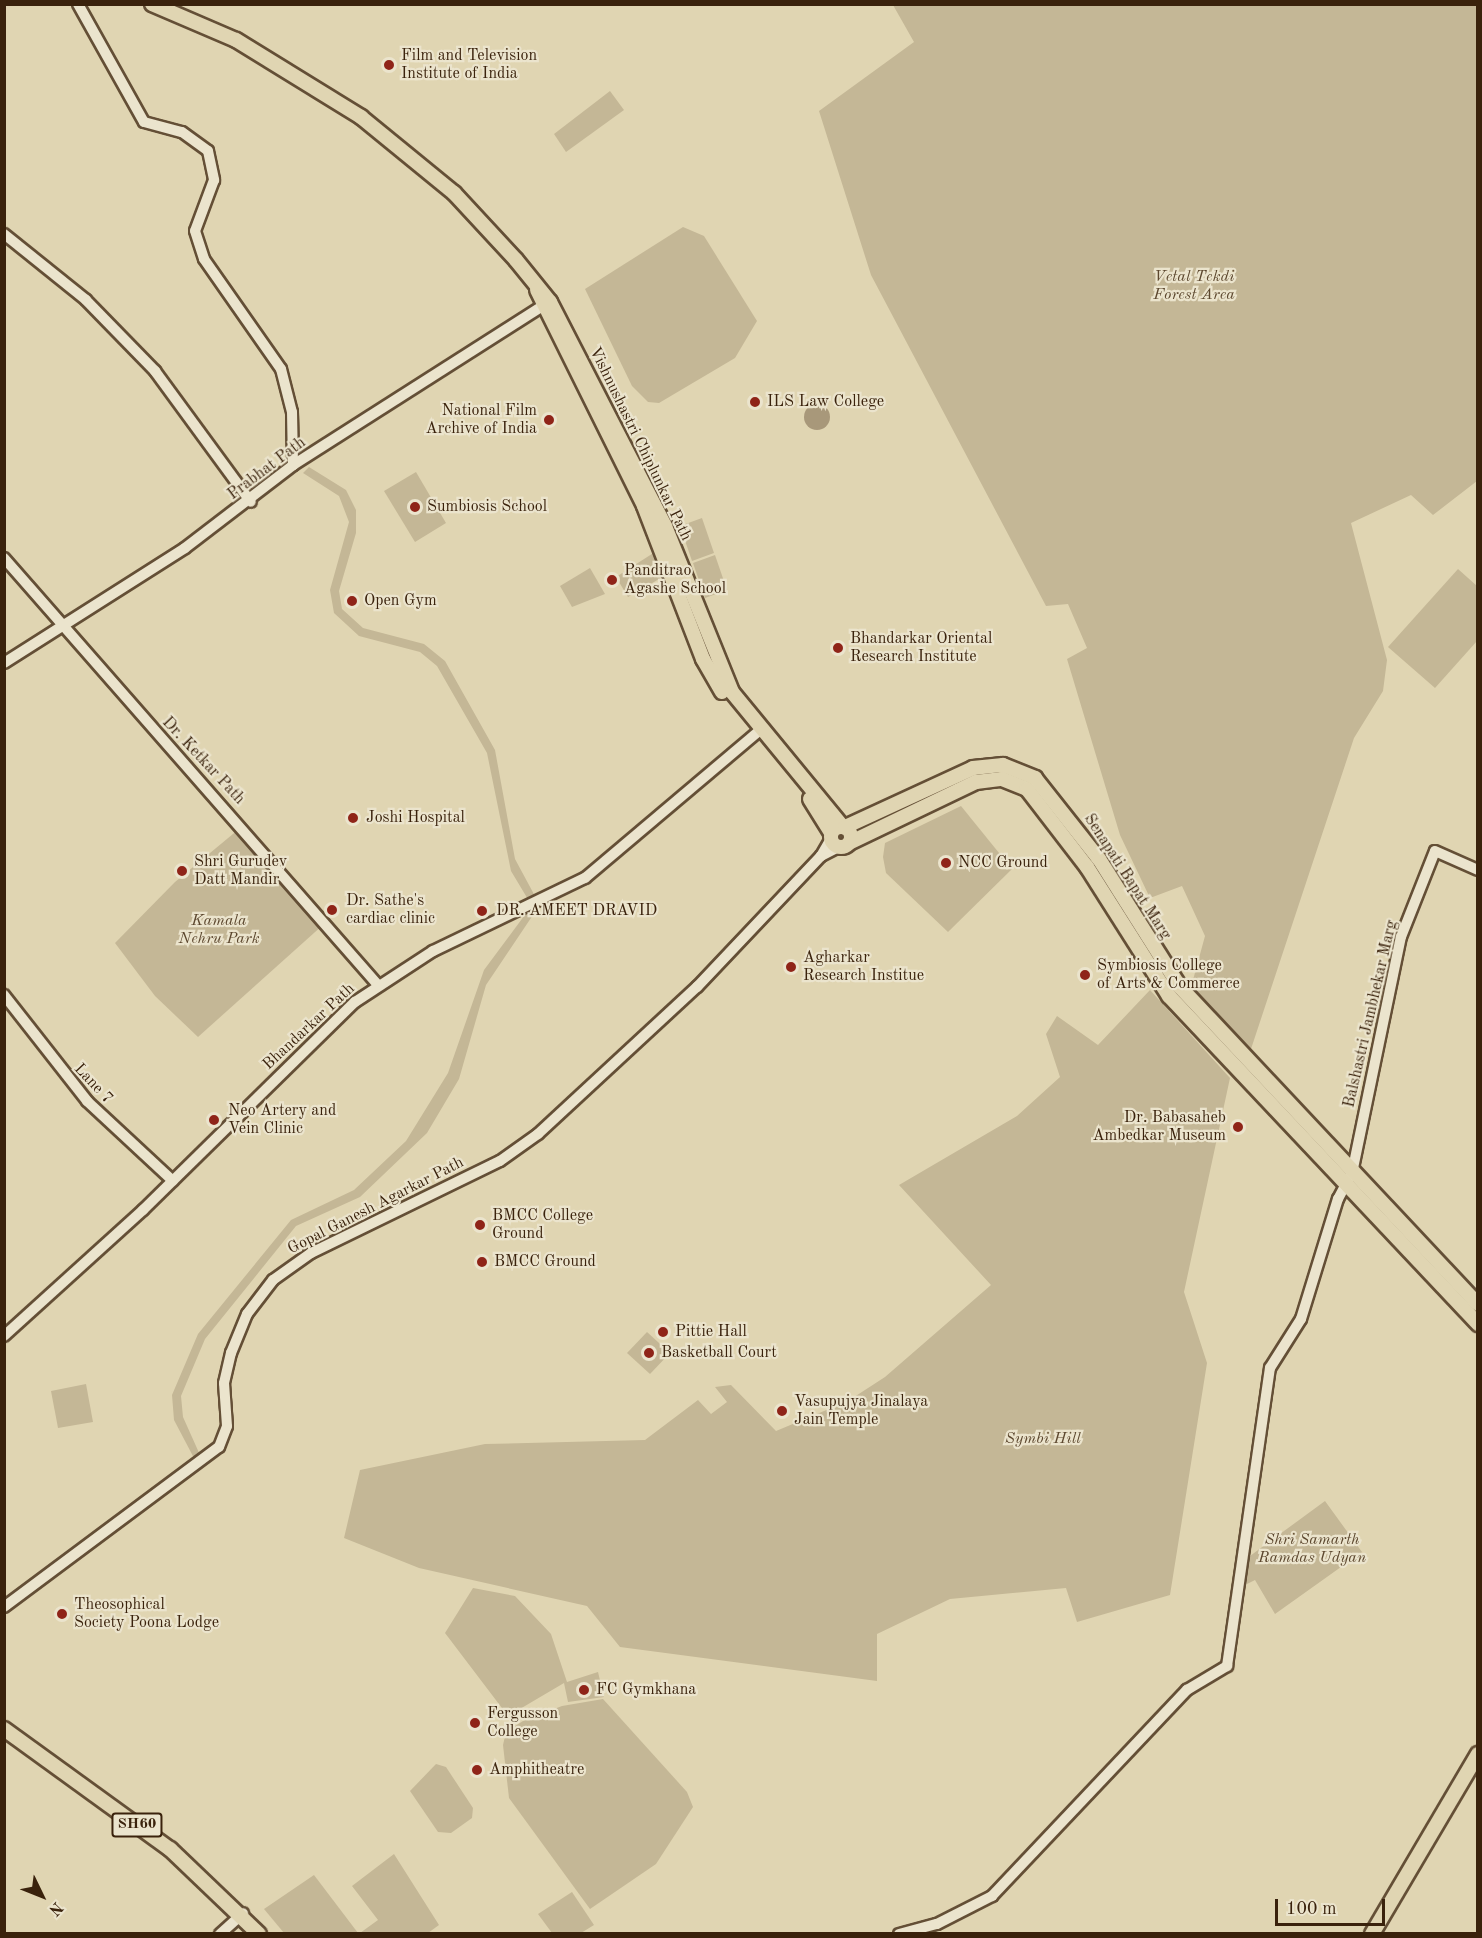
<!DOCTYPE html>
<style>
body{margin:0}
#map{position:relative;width:1482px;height:1938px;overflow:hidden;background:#e0d5b2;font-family:"Old Standard TT",serif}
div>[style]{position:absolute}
.green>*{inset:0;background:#c4b796}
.water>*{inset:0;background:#a8987a}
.round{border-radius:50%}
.roads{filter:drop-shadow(2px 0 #644f36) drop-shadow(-2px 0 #644f36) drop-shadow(0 2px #644f36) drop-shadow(0 -2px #644f36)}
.minor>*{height:10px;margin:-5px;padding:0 5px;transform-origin:5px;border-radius:5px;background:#ebe4cd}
.major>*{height:14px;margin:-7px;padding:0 7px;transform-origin:7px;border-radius:7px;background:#e0d5b2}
.major>.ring{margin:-7px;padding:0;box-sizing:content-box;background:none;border:14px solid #e0d5b2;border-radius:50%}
.dots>*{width:16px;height:16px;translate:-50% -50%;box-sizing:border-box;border:3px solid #ebe4cd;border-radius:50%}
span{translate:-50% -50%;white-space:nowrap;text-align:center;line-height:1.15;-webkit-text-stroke:4.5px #ebe4cd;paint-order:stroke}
.shield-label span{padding:2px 4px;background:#ebe4cd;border:2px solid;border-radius:4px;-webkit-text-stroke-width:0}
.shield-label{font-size:15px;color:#3a220c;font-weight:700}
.poi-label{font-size:16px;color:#3a220c}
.left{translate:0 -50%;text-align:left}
.right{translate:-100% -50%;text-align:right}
.park-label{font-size:16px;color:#5c472e;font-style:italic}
.street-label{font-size:16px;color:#3a220c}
.frame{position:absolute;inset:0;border:6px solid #3a220c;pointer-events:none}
.north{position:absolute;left:12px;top:1866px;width:60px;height:60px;-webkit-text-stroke:4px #ebe4cd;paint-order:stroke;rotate:133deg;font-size:16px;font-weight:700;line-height:24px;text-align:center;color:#3a220c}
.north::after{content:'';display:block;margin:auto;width:21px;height:27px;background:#3a220c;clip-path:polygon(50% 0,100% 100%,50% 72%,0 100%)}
.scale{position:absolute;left:1275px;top:1899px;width:110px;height:27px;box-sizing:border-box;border:3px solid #3a220c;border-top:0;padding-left:8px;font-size:18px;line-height:21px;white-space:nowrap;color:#3a220c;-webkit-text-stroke:4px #ebe4cd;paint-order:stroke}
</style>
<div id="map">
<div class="green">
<div style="clip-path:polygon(893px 5px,1477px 5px,1477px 481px,1433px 515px,1411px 495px,1351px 523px,1387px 660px,1383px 691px,1354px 738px,1249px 1055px,1190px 991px,1205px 936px,1182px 886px,1150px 898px,1120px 835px,1067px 659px,1087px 648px,1068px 604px,1046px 606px,871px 275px,819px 111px,914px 42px)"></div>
<div style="clip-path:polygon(610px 91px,624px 110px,566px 152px,554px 134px)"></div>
<div style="clip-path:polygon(683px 227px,704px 236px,757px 321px,735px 358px,659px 403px,648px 402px,632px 386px,585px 289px)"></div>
<div style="clip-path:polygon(309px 467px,346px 490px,356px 510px,356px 533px,339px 591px,342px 609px,363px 628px,424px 644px,445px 661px,495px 750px,515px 859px,536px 898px,529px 901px,511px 871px,487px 753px,437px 666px,420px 652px,359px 636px,334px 613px,330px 590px,349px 522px,339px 496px,303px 473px)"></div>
<div style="clip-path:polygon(416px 472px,446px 523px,415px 542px,384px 491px)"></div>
<div style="clip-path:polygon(702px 518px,714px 553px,692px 561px,680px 526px)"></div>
<div style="clip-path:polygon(655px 552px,666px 575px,628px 597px,616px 577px)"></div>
<div style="clip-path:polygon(715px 555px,727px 590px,705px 598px,693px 563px)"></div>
<div style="clip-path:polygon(590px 568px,605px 594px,572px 607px,560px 586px)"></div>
<div style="clip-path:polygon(1458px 569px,1477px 586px,1477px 641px,1435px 688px,1388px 647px)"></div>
<div style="clip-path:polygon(961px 806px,1012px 869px,948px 932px,886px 873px,883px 857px,885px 843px)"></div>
<div style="clip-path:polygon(239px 829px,324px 924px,198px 1037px,155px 996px,115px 943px,175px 882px)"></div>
<div style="clip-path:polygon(539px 906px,486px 985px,459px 1079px,427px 1133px,360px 1197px,296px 1226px,205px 1339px,181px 1396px,183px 1417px,200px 1455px,195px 1460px,174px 1420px,172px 1395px,198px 1334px,291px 1220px,354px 1190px,406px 1141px,448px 1073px,484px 970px,527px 912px)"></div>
<div style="clip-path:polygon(1150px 990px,1230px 1078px,1184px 1292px,1207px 1363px,1170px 1595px,1077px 1622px,1066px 1588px,950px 1599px,877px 1634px,877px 1681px,620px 1647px,587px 1606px,419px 1568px,344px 1538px,360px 1470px,485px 1444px,645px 1440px,698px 1400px,711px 1414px,727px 1402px,715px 1387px,731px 1385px,776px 1431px,848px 1401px,885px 1377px,991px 1285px,899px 1185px,1017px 1116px,1060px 1077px,1046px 1034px,1057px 1016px,1098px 1045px)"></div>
<div style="clip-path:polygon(647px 1332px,670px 1353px,650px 1374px,627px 1353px)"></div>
<div style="clip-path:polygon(86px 1384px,93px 1422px,58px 1428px,51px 1391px)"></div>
<div style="clip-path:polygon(1325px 1501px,1362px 1552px,1275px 1614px,1255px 1580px,1245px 1585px,1250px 1556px)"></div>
<div style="clip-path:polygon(473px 1588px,515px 1596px,551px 1634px,567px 1682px,598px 1672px,604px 1697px,568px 1702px,564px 1683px,508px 1716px,445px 1633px)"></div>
<div style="clip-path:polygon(603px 1699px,687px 1792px,693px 1807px,656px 1864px,590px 1909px,509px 1798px,503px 1745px,506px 1732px,523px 1721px,562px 1706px)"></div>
<div style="clip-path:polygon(436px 1764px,446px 1767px,473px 1808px,472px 1818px,451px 1833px,438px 1832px,410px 1791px)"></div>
<div style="clip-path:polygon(394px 1854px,439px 1925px,428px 1933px,360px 1933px,378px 1920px,352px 1886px)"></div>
<div style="clip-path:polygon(314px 1875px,358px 1933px,284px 1933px,264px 1909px)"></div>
<div style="clip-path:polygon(572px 1892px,594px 1925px,581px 1933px,552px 1933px,538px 1914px)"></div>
</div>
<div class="water">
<div class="round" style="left:804px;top:404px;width:26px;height:26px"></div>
</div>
<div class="roads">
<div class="minor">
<div style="left:78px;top:4px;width:135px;rotate:60.8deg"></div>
<div style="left:144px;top:122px;width:39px;rotate:15deg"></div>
<div style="left:182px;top:132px;width:32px;rotate:36deg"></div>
<div style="left:208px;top:151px;width:30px;rotate:78deg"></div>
<div style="left:214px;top:180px;width:54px;rotate:110.4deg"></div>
<div style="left:195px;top:231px;width:29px;rotate:72deg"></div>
<div style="left:204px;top:259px;width:134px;rotate:55deg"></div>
<div style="left:281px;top:369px;width:44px;rotate:75.7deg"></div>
<div style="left:292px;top:412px;width:53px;rotate:88.9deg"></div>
<div style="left:4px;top:234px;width:105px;rotate:38.8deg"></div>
<div style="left:86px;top:300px;width:99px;rotate:45.8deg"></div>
<div style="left:155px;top:371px;width:162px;rotate:53.8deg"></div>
<div style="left:4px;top:558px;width:568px;rotate:48.79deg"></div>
<div style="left:4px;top:663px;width:214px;rotate:-32.4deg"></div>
<div style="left:185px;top:548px;width:136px;rotate:-37.5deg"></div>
<div style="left:293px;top:465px;width:303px;rotate:-32.5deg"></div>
<div style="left:821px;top:856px;width:20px;rotate:-27deg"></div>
<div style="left:4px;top:995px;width:135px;rotate:51.9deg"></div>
<div style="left:87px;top:1101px;width:117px;rotate:42.9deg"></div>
<div style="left:4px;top:1336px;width:188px;rotate:-42.2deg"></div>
<div style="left:143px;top:1210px;width:297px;rotate:-44.5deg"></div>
<div style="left:355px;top:1002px;width:93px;rotate:-33.2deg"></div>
<div style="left:433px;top:951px;width:169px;rotate:-25.7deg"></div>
<div style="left:585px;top:878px;width:229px;rotate:-40.2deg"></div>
<div style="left:4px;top:1607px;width:268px;rotate:-36.7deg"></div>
<div style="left:219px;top:1447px;width:22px;rotate:-69deg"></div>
<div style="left:227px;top:1426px;width:43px;rotate:-94deg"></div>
<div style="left:224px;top:1383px;width:31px;rotate:-77deg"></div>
<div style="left:231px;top:1353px;width:42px;rotate:-67.7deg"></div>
<div style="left:247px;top:1314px;width:43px;rotate:-52.6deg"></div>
<div style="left:273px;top:1280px;width:47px;rotate:-35.4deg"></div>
<div style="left:311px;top:1253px;width:210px;rotate:-26deg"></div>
<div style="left:500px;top:1161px;width:47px;rotate:-35.4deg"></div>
<div style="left:538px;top:1134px;width:217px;rotate:-42.8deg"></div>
<div style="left:697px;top:987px;width:180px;rotate:-46.6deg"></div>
<div style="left:821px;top:856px;width:20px;rotate:-60deg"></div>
<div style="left:220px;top:1934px;width:31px;rotate:-42deg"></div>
<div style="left:899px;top:1934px;width:39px;rotate:-15deg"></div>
<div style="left:937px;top:1924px;width:62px;rotate:-27deg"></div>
<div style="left:992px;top:1896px;width:284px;rotate:-46.6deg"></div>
<div style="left:1187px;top:1690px;width:47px;rotate:-31deg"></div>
<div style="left:1227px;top:1666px;width:301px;rotate:-81.8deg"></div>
<div style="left:1270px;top:1368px;width:58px;rotate:-57.7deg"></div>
<div style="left:1301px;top:1319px;width:126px;rotate:-72.9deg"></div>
<div style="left:1338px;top:1199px;width:30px;rotate:-62deg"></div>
<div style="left:1352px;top:1173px;width:241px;rotate:-78.3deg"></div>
<div style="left:1401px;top:937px;width:92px;rotate:-68.4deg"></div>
<div style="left:1435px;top:851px;width:47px;rotate:23.8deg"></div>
</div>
<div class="major">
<div style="left:152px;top:4px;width:91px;rotate:23.2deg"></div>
<div style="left:236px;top:40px;width:147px;rotate:31.6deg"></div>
<div style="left:361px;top:117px;width:120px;rotate:39.3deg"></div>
<div style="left:454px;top:193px;width:91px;rotate:47.2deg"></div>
<div style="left:516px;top:260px;width:54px;rotate:51deg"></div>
<div style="left:550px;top:302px;width:252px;rotate:62.8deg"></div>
<div style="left:665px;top:526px;width:179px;rotate:68deg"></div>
<div style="left:732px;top:692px;width:175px;rotate:50.6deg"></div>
<div style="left:537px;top:290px;width:241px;rotate:63.6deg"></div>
<div style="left:644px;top:506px;width:164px;rotate:68.9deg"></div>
<div style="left:703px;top:659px;width:38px;rotate:60deg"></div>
<div style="left:810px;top:799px;width:40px;rotate:58deg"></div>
<div class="ring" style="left:831px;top:827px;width:6px;height:6px"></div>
<div style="left:845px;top:827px;width:141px;rotate:-24.7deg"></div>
<div style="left:973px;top:768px;width:30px;rotate:-6deg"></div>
<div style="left:1003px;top:765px;width:35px;rotate:22deg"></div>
<div style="left:1035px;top:778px;width:103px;rotate:51.7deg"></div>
<div style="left:1099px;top:859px;width:151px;rotate:57.7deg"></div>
<div style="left:1180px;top:987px;width:435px;rotate:46.8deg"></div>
<div style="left:849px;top:843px;width:141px;rotate:-25.7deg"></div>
<div style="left:976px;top:782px;width:26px;rotate:-7deg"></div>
<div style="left:1002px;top:779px;width:27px;rotate:22deg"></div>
<div style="left:1027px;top:789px;width:98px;rotate:52.4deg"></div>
<div style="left:1087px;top:867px;width:153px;rotate:57.6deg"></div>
<div style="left:1169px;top:996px;width:451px;rotate:46.7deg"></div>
<div style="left:4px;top:1729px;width:205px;rotate:35.9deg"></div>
<div style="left:170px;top:1849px;width:123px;rotate:43.7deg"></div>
<div style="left:1372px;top:1934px;width:209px;rotate:-59.5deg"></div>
</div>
</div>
<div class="dots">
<div style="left:389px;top:65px;background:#8f2418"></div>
<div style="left:755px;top:402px;background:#8f2418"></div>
<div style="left:549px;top:420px;background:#8f2418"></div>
<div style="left:415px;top:507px;background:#8f2418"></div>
<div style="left:612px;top:580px;background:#8f2418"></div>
<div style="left:352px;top:601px;background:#8f2418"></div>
<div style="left:838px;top:648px;background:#8f2418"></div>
<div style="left:353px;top:818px;background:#8f2418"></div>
<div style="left:946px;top:863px;background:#8f2418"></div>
<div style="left:182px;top:871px;background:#8f2418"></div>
<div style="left:332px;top:910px;background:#8f2418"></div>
<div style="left:482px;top:911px;background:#8f2418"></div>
<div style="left:791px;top:967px;background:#8f2418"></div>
<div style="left:1085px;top:975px;background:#8f2418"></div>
<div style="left:214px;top:1120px;background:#8f2418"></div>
<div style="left:1238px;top:1127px;background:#8f2418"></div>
<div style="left:480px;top:1225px;background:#8f2418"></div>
<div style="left:482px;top:1262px;background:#8f2418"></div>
<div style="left:663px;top:1332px;background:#8f2418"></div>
<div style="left:649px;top:1353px;background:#8f2418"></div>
<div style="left:782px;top:1411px;background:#8f2418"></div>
<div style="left:62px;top:1614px;background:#8f2418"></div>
<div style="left:584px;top:1690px;background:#8f2418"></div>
<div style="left:475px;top:1723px;background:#8f2418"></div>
<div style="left:477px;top:1770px;background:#8f2418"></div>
</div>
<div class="shield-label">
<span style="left:137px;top:1825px">SH60</span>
</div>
<div class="poi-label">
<span class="left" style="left:401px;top:65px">Film and Television<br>Institute of India</span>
<span class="left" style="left:767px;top:402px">ILS Law College</span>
<span class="right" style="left:537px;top:420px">National Film<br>Archive of India</span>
<span class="left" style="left:427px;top:507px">Sumbiosis School</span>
<span class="left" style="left:624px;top:580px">Panditrao<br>Agashe School</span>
<span class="left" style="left:364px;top:601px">Open Gym</span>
<span class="left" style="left:850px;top:648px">Bhandarkar Oriental<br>Research Institute</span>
<span class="left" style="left:366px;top:818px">Joshi Hospital</span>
<span class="left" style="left:194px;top:871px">Shri Gurudev<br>Datt Mandir</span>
<span class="left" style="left:958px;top:863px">NCC Ground</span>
<span class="left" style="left:346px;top:910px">Dr. Sathe's<br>cardiac clinic</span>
<span class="left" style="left:496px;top:911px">DR. AMEET DRAVID</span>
<span class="left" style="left:803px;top:967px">Agharkar<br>Research Institue</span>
<span class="left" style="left:1097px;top:975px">Symbiosis College<br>of Arts &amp; Commerce</span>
<span class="left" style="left:228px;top:1120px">Neo Artery and<br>Vein Clinic</span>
<span class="right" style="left:1226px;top:1127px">Dr. Babasaheb<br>Ambedkar Museum</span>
<span class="left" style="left:492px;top:1225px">BMCC College<br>Ground</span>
<span class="left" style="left:494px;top:1262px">BMCC Ground</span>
<span class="left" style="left:675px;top:1332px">Pittie Hall</span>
<span class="left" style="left:661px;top:1353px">Basketball Court</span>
<span class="left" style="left:794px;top:1411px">Vasupujya Jinalaya<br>Jain Temple</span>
<span class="left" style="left:74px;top:1614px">Theosophical<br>Society Poona Lodge</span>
<span class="left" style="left:596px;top:1690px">FC Gymkhana</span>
<span class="left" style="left:487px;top:1723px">Fergusson<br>College</span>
<span class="left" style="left:489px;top:1770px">Amphitheatre</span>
</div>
<div class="park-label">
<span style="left:1194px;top:286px">Vetal Tekdi<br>Forest Area</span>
<span style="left:219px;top:930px">Kamala<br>Nehru Park</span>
<span style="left:1043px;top:1439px">Symbi Hill</span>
<span style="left:1312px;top:1549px">Shri Samarth<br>Ramdas Udyan</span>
</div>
<div class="street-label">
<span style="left:640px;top:444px;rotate:64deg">Vishnushastri Chiplunkar Path</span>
<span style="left:267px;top:469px;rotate:-37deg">Prabhat Path</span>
<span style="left:203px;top:761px;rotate:47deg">Dr. Ketkar Path</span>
<span style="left:1127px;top:877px;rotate:57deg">Senapati Bapat Marg</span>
<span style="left:1371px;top:1014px;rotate:-77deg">Balshastri Jambhekar Marg</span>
<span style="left:309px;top:1027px;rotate:-43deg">Bhandarkar Path</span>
<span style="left:93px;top:1084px;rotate:47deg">Lane 7</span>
<span style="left:376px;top:1206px;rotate:-27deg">Gopal Ganesh Agarkar Path</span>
</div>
<div class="frame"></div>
<div class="north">N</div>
<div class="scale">100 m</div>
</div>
